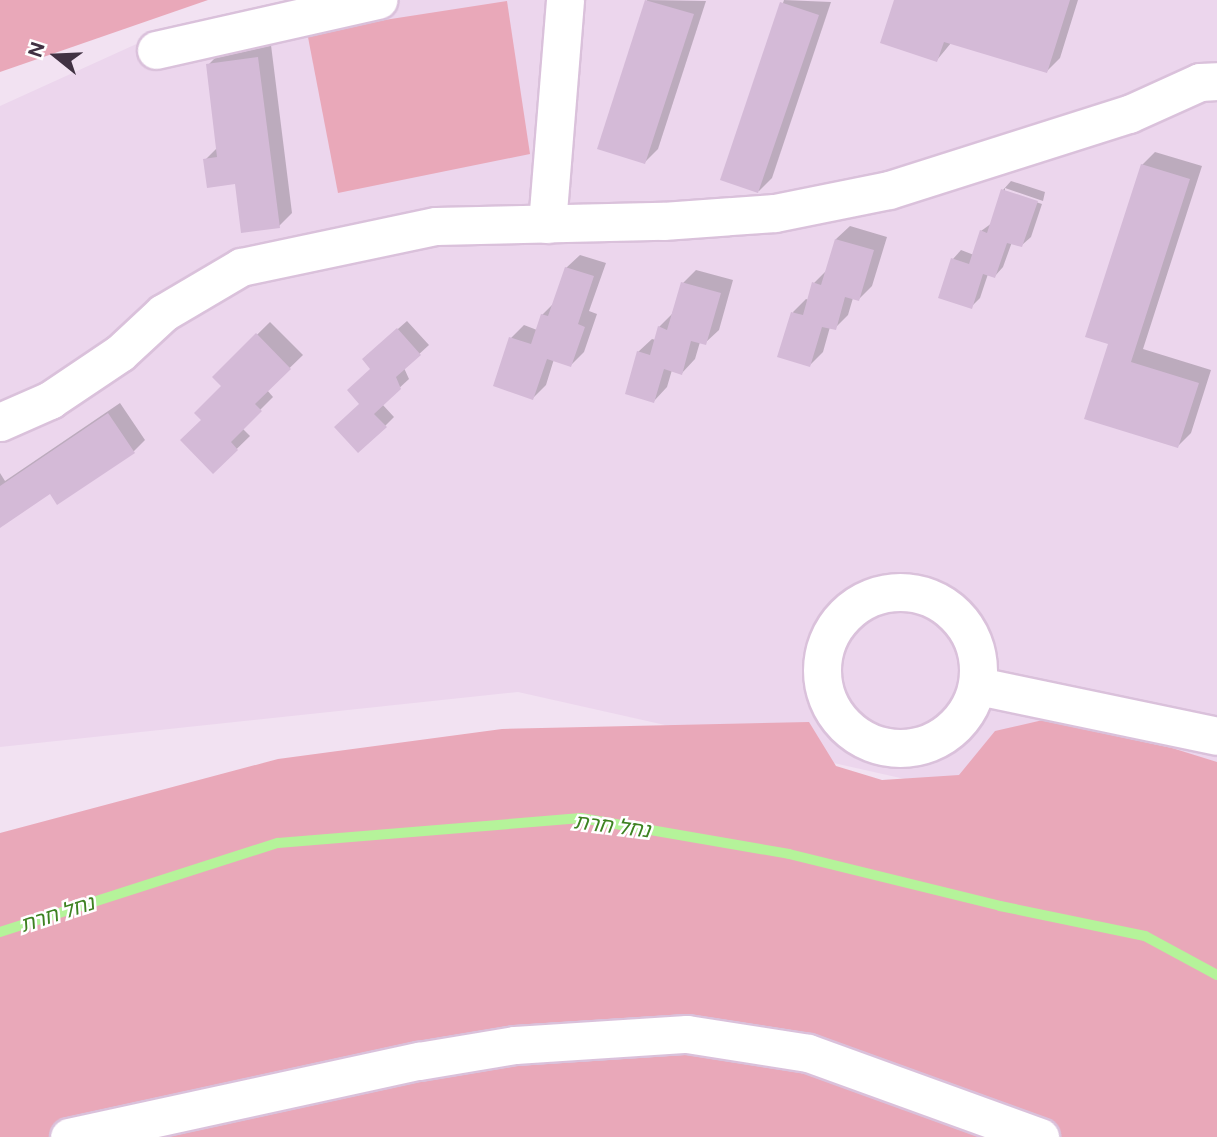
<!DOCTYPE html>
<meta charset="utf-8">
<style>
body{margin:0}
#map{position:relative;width:1217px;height:1137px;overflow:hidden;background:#f2e2f2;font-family:"Public Sans","Noto Sans Hebrew",sans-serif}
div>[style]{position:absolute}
.residential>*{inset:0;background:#ecd6ed}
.green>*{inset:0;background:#e9a8b9}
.shadow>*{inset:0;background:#0003}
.stream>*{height:10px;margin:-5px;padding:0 5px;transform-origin:5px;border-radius:5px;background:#b5f39a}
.building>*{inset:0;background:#d4bad7}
.roads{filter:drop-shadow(2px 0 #dac1db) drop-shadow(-2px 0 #dac1db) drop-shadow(0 2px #dac1db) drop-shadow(0 -2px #dac1db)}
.minor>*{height:37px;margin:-18.5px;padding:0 18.5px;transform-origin:18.5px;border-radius:18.5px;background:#fff}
.minor>.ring{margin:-18.5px;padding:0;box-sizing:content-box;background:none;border:37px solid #fff;border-radius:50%}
span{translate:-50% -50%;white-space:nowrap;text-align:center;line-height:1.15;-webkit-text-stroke:5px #fff;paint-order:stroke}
.water-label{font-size:21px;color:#3d8221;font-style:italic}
.north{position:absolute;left:21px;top:21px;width:70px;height:70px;-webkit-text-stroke:5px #fff;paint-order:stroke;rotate:288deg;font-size:19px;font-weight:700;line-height:28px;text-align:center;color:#413243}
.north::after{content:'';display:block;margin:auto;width:24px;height:32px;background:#413243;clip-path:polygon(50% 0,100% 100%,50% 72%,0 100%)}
</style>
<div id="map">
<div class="residential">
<div style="clip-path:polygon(302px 0,1217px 0,1217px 861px,1016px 804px,518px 692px,0 747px,0 106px,154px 36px)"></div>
</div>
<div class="green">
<div style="clip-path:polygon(0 0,208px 0,0 72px)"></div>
<div style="clip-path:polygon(507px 1px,530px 154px,338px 193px,307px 32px)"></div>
<div style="clip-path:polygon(1043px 720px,1172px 748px,1217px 762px,1217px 1137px,0 1137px,0 833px,278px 759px,502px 729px,809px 722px,836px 766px,882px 780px,959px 775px,995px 731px)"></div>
</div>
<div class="shadow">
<div style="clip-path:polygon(647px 0,706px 1px,658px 149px,645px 162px,599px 148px)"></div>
<div style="clip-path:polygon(784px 0,831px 2px,772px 178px,759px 191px,723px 179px)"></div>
<div style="clip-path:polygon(896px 0,1078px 0,1060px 58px,1047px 71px,951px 43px,937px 60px)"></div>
<div style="clip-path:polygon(271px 45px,292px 213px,279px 226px,236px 182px,205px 160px,218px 147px,208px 65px,221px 52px)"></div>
<div style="clip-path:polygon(1155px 152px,1202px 166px,1143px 349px,1211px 370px,1191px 433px,1178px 446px,1110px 343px,1142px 165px)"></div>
<div style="clip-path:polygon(1011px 181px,1045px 192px,1043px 201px,1005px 188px,1005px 192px,1042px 204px,1031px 237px,1022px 245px,1012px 242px,1003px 267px,995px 276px,988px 274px,980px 298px,971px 307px,953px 259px,961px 250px,974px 255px,981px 231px,992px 223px,1003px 190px)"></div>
<div style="clip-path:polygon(850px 226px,887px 237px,872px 286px,859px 299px,853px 298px,848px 315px,835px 328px,830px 327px,823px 352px,810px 365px,793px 312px,806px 299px,809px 300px,814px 283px,827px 270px,836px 239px)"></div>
<div style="clip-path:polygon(580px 255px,606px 263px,589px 311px,597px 314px,584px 352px,571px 365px,554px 359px,546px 385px,533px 398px,511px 338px,524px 325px,537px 330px,542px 315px,555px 302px,566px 268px)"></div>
<div style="clip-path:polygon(696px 270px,733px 280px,719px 330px,705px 343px,700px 342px,695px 359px,682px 373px,672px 370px,667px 387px,654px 401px,638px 352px,652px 339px,656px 340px,659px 327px,672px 314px,683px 283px)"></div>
<div style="clip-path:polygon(407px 321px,429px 345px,404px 368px,409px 379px,382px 404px,394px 417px,385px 426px,361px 404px,372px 368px,373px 351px)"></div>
<div style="clip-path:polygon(270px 322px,303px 355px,267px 390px,273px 397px,242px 428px,250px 436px,213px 472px,203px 420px,223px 386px,214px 377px)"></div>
<div style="clip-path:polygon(120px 403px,145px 440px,134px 451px,50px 492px,0 526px,0 473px,5px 481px)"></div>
</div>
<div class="stream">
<div style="left:0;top:932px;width:292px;rotate:-17.8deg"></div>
<div style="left:278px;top:843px;width:304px;rotate:-4.7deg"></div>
<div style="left:581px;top:818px;width:211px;rotate:9.8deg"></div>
<div style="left:789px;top:854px;width:217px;rotate:13.8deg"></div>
<div style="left:1000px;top:906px;width:148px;rotate:11.7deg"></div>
<div style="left:1145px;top:936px;width:82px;rotate:28.4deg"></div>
</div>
<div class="building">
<div style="clip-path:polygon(645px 0,694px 14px,645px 164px,597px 149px)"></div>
<div style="clip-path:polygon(894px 0,1070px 0,1047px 73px,944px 42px,937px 62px,880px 43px)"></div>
<div style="clip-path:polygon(780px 2px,819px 15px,758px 193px,720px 180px)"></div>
<div style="clip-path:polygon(258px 57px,280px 228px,241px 233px,235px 184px,207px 188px,203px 159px,217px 157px,206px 64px)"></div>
<div style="clip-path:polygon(1141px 164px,1190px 179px,1131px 362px,1199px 383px,1178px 448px,1084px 419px,1108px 344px,1085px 337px)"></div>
<div style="clip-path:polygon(1001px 189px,1038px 201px,1022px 247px,1007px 243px,995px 278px,983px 274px,972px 309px,938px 298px,951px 258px,969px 264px,980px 230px,987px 233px)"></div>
<div style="clip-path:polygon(835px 239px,874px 250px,859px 301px,845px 297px,836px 330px,822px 327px,810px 367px,777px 357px,791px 312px,803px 315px,812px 282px,821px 285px)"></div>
<div style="clip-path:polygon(565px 267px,594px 276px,578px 324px,585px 327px,571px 367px,547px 359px,533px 400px,493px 386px,509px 337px,531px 344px,541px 314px,548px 316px)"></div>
<div style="clip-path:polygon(681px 282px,721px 293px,706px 345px,691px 341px,682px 375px,664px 369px,654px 403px,625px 394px,637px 351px,650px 355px,658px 326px,667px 330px)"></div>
<div style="clip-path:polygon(397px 328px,421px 355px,396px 377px,401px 389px,374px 414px,387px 427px,358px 453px,334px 427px,359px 404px,347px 390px,370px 369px,362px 359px)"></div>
<div style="clip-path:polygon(256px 333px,291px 369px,255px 404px,262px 411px,231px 442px,238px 450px,213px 474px,180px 440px,201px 420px,194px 413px,221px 386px,212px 377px)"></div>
<div style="clip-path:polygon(108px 413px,135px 453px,57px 505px,50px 494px,0 528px,0 486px)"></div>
</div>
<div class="roads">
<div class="minor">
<div style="left:156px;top:50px;width:228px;rotate:-12.7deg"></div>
<div style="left:547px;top:224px;width:225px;rotate:-85.4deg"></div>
<div style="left:0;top:422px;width:55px;rotate:-23.7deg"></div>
<div style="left:50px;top:400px;width:84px;rotate:-33.9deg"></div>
<div style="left:120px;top:353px;width:59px;rotate:-42.9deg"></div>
<div style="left:163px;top:313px;width:91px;rotate:-30.5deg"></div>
<div style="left:241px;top:267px;width:199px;rotate:-11.9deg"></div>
<div style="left:436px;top:226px;width:227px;rotate:-1.3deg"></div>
<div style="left:663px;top:221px;width:112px;rotate:-4.1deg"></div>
<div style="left:775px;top:213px;width:116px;rotate:-11.4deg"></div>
<div style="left:889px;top:190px;width:252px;rotate:-17.6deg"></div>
<div style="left:1129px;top:114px;width:78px;rotate:-24.3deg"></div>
<div style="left:1200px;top:82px;width:17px;rotate:-3deg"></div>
<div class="ring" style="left:822px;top:592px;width:119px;height:119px"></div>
<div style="left:978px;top:686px;width:244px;rotate:11.8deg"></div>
<div style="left:69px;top:1137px;width:358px;rotate:-12.3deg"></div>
<div style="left:419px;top:1061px;width:97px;rotate:-9.5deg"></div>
<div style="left:515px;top:1045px;width:172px;rotate:-3.7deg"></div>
<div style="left:687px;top:1034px;width:122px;rotate:8.9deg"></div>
<div style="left:808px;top:1053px;width:247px;rotate:19.9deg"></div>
</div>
</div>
<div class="water-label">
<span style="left:612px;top:826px;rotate:7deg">נחל חרת</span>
<span style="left:57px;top:914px;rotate:-18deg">נחל חרת</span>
</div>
<div class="north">N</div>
</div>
